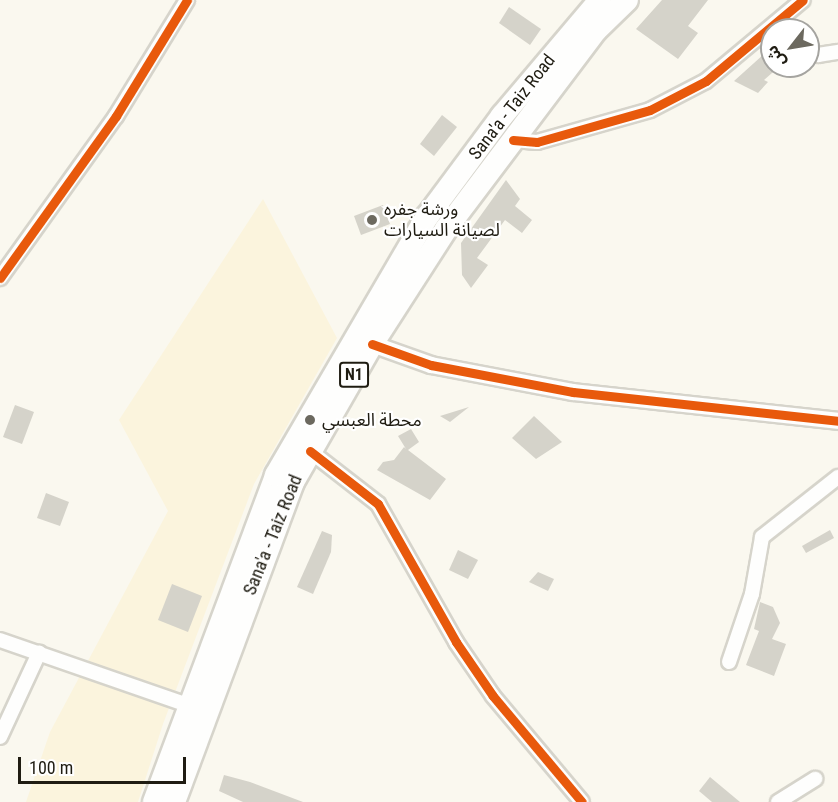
<!DOCTYPE html>
<meta charset="utf-8">
<style>
body{margin:0}
#map{position:relative;width:838px;height:802px;overflow:hidden;background:#faf8ef;font-family:"Roboto Condensed","Noto Sans Arabic",sans-serif}
div>[style]{position:absolute}
.built>*{inset:0;background:#fbf4dd}
.building>*{inset:0;background:#d5d3ca}
.roads{filter:drop-shadow(2px 0 #d6d4cb) drop-shadow(-2px 0 #d6d4cb) drop-shadow(0 2px #d6d4cb) drop-shadow(0 -2px #d6d4cb)}
.minor>*{height:14px;margin:-7px;padding:0 7px;transform-origin:7px;border-radius:7px;background:#fefefd}
.tertiary>*{height:16px;margin:-8px;padding:0 8px;transform-origin:8px;border-radius:8px;background:#fefefd}
.trunk>*{height:22px;margin:-11px;padding:0 11px;transform-origin:11px;border-radius:11px;background:#fefefd}
.cycleway>*{height:9px;margin:-4.5px;padding:0 4.5px;transform-origin:4.5px;border-radius:4.5px;background:#e8590c}
.dots>*{width:16px;height:16px;translate:-50% -50%;box-sizing:border-box;border:3px solid #fff;border-radius:50%}
span{translate:-50% -50%;white-space:nowrap;text-align:center;line-height:1.15;-webkit-text-stroke:4.5px #fff;paint-order:stroke}
.shield-label span{padding:2px 4px;background:#fff;border:2px solid;border-radius:4px;-webkit-text-stroke-width:0}
.shield-label{font-size:16px;color:#1f1c12;font-weight:700}
.street-label{font-size:18px;color:#1f1c12}
.poi-label{font-size:18px;color:#1f1c12}
.left{translate:0 -50%;text-align:left}
.north{position:absolute;left:760px;top:18px;width:60px;height:60px;box-sizing:border-box;background:#fff;border:2px solid #a5a4a0;border-radius:50%;rotate:239deg;font-size:16px;font-weight:700;line-height:24px;text-align:center;color:#1f1c12}
.north::after{content:'';display:block;margin:auto;width:21px;height:27px;background:#6c695f;clip-path:polygon(50% 0,100% 100%,50% 72%,0 100%)}
.scale{position:absolute;left:18px;top:757px;width:168px;height:27px;box-sizing:border-box;border:3px solid #1f1c12;border-top:0;padding-left:8px;font-size:18px;line-height:21px;white-space:nowrap;color:#1f1c12;-webkit-text-stroke:4px #fff;paint-order:stroke}
</style>
<div id="map">
<div class="built">
<div style="clip-path:polygon(263px 199px,337px 338px,254px 484px,163px 724px,138px 802px,26px 802px,50px 732px,168px 511px,119px 420px)"></div>
</div>
<div class="building">
<div style="clip-path:polygon(662px 0,708px 0,688px 26px,698px 33px,678px 59px,636px 29px)"></div>
<div style="clip-path:polygon(509px 7px,541px 29px,530px 45px,499px 23px)"></div>
<div style="clip-path:polygon(765px 53px,772px 66px,780px 66px,764px 80px,768px 82px,758px 93px,734px 81px)"></div>
<div style="clip-path:polygon(442px 115px,457px 127px,434px 156px,420px 144px)"></div>
<div style="clip-path:polygon(506px 180px,520px 199px,515px 206px,532px 220px,522px 233px,505px 220px,477px 258px,488px 265px,471px 288px,462px 275px,461px 243px)"></div>
<div style="clip-path:polygon(383px 205px,390px 224px,361px 235px,354px 216px)"></div>
<div style="clip-path:polygon(15px 405px,34px 412px,22px 444px,3px 437px)"></div>
<div style="clip-path:polygon(469px 407px,450px 422px,440px 416px)"></div>
<div style="clip-path:polygon(534px 416px,562px 442px,536px 459px,512px 438px)"></div>
<div style="clip-path:polygon(411px 429px,419px 442px,408px 450px,446px 479px,430px 500px,377px 470px,383px 462px,394px 460px,404px 447px,406px 449px,398px 436px)"></div>
<div style="clip-path:polygon(46px 493px,69px 502px,60px 526px,37px 518px)"></div>
<div style="clip-path:polygon(830px 530px,834px 538px,806px 553px,802px 546px)"></div>
<div style="clip-path:polygon(322px 531px,332px 535px,331px 552px,313px 594px,297px 587px)"></div>
<div style="clip-path:polygon(458px 550px,478px 560px,468px 579px,449px 570px)"></div>
<div style="clip-path:polygon(538px 572px,554px 579px,548px 591px,529px 582px)"></div>
<div style="clip-path:polygon(172px 584px,202px 596px,188px 632px,158px 620px)"></div>
<div style="clip-path:polygon(760px 602px,773px 607px,780px 623px,772px 639px,786px 644px,774px 676px,746px 665px,759px 631px,754px 629px)"></div>
<div style="clip-path:polygon(224px 775px,250px 782px,303px 802px,243px 802px,219px 791px)"></div>
<div style="clip-path:polygon(710px 777px,740px 802px,712px 802px,699px 791px)"></div>
</div>
<div class="roads">
<div class="minor">
<div style="left:808px;top:51px;width:11px;rotate:22deg"></div>
<div style="left:818px;top:55px;width:20px;rotate:-9deg"></div>
<div style="left:513px;top:140px;width:24px;rotate:5deg"></div>
<div style="left:537px;top:142px;width:117px;rotate:-15.8deg"></div>
<div style="left:650px;top:110px;width:63px;rotate:-27.4deg"></div>
<div style="left:706px;top:81px;width:126px;rotate:-39.9deg"></div>
<div style="left:0;top:278px;width:199px;rotate:-54.4deg"></div>
<div style="left:116px;top:116px;width:136px;rotate:-58.5deg"></div>
<div style="left:310px;top:451px;width:86px;rotate:37.9deg"></div>
<div style="left:378px;top:504px;width:159px;rotate:60.5deg"></div>
<div style="left:456px;top:642px;width:65px;rotate:55.6deg"></div>
<div style="left:493px;top:696px;width:138px;rotate:50deg"></div>
<div style="left:0;top:640px;width:199px;rotate:19.1deg"></div>
<div style="left:729px;top:662px;width:72px;rotate:-71.3deg"></div>
<div style="left:752px;top:594px;width:58px;rotate:-80deg"></div>
<div style="left:762px;top:537px;width:97px;rotate:-38.3deg"></div>
<div style="left:0;top:737px;width:93px;rotate:-65.1deg"></div>
<div style="left:778px;top:802px;width:44px;rotate:-31.9deg"></div>
</div>
<div class="tertiary">
<div style="left:372px;top:344px;width:63px;rotate:19.6deg"></div>
<div style="left:431px;top:365px;width:145px;rotate:10.8deg"></div>
<div style="left:573px;top:392px;width:267px;rotate:6.2deg"></div>
</div>
<div class="trunk">
<div style="left:154px;top:802px;width:349px;rotate:-69.5deg"></div>
<div style="left:276px;top:475px;width:299px;rotate:-59.7deg"></div>
<div style="left:427px;top:217px;width:126px;rotate:-53.4deg"></div>
<div style="left:502px;top:116px;width:152px;rotate:-49.8deg"></div>
<div style="left:174px;top:802px;width:341px;rotate:-69.6deg"></div>
<div style="left:293px;top:482px;width:159px;rotate:-60.2deg"></div>
<div style="left:372px;top:344px;width:137px;rotate:-57.2deg"></div>
<div style="left:446px;top:229px;width:249px;rotate:-53deg"></div>
<div style="left:596px;top:30px;width:43px;rotate:-44.1deg"></div>
</div>
</div>
<div class="cycleway">
<div style="left:513px;top:140px;width:24px;rotate:5deg"></div>
<div style="left:537px;top:142px;width:117px;rotate:-15.8deg"></div>
<div style="left:650px;top:110px;width:63px;rotate:-27.4deg"></div>
<div style="left:706px;top:81px;width:126px;rotate:-39.9deg"></div>
<div style="left:0;top:278px;width:199px;rotate:-54.4deg"></div>
<div style="left:116px;top:116px;width:136px;rotate:-58.5deg"></div>
<div style="left:372px;top:344px;width:63px;rotate:19.6deg"></div>
<div style="left:431px;top:365px;width:145px;rotate:10.8deg"></div>
<div style="left:573px;top:392px;width:267px;rotate:6.2deg"></div>
<div style="left:310px;top:451px;width:86px;rotate:37.9deg"></div>
<div style="left:378px;top:504px;width:159px;rotate:60.5deg"></div>
<div style="left:456px;top:642px;width:65px;rotate:55.6deg"></div>
<div style="left:493px;top:696px;width:138px;rotate:50deg"></div>
</div>
<div class="dots">
<div style="left:372px;top:220px;background:#6c695f"></div>
<div style="left:310px;top:420px;background:#6c695f"></div>
</div>
<div class="shield-label">
<span style="left:354px;top:375px">N1</span>
</div>
<div class="street-label">
<span style="left:512px;top:107px;rotate:-52deg">Sana'a - Taiz Road</span>
<span style="left:273px;top:535px;rotate:-68deg">Sana'a - Taiz Road</span>
</div>
<div class="poi-label">
<span class="left" style="left:384px;top:220px">ورشة جفره<br>لصيانة السيارات</span>
<span class="left" style="left:322px;top:420px">محطة العبسي</span>
</div>
<div class="north">ش</div>
<div class="scale">100 m</div>
</div>
